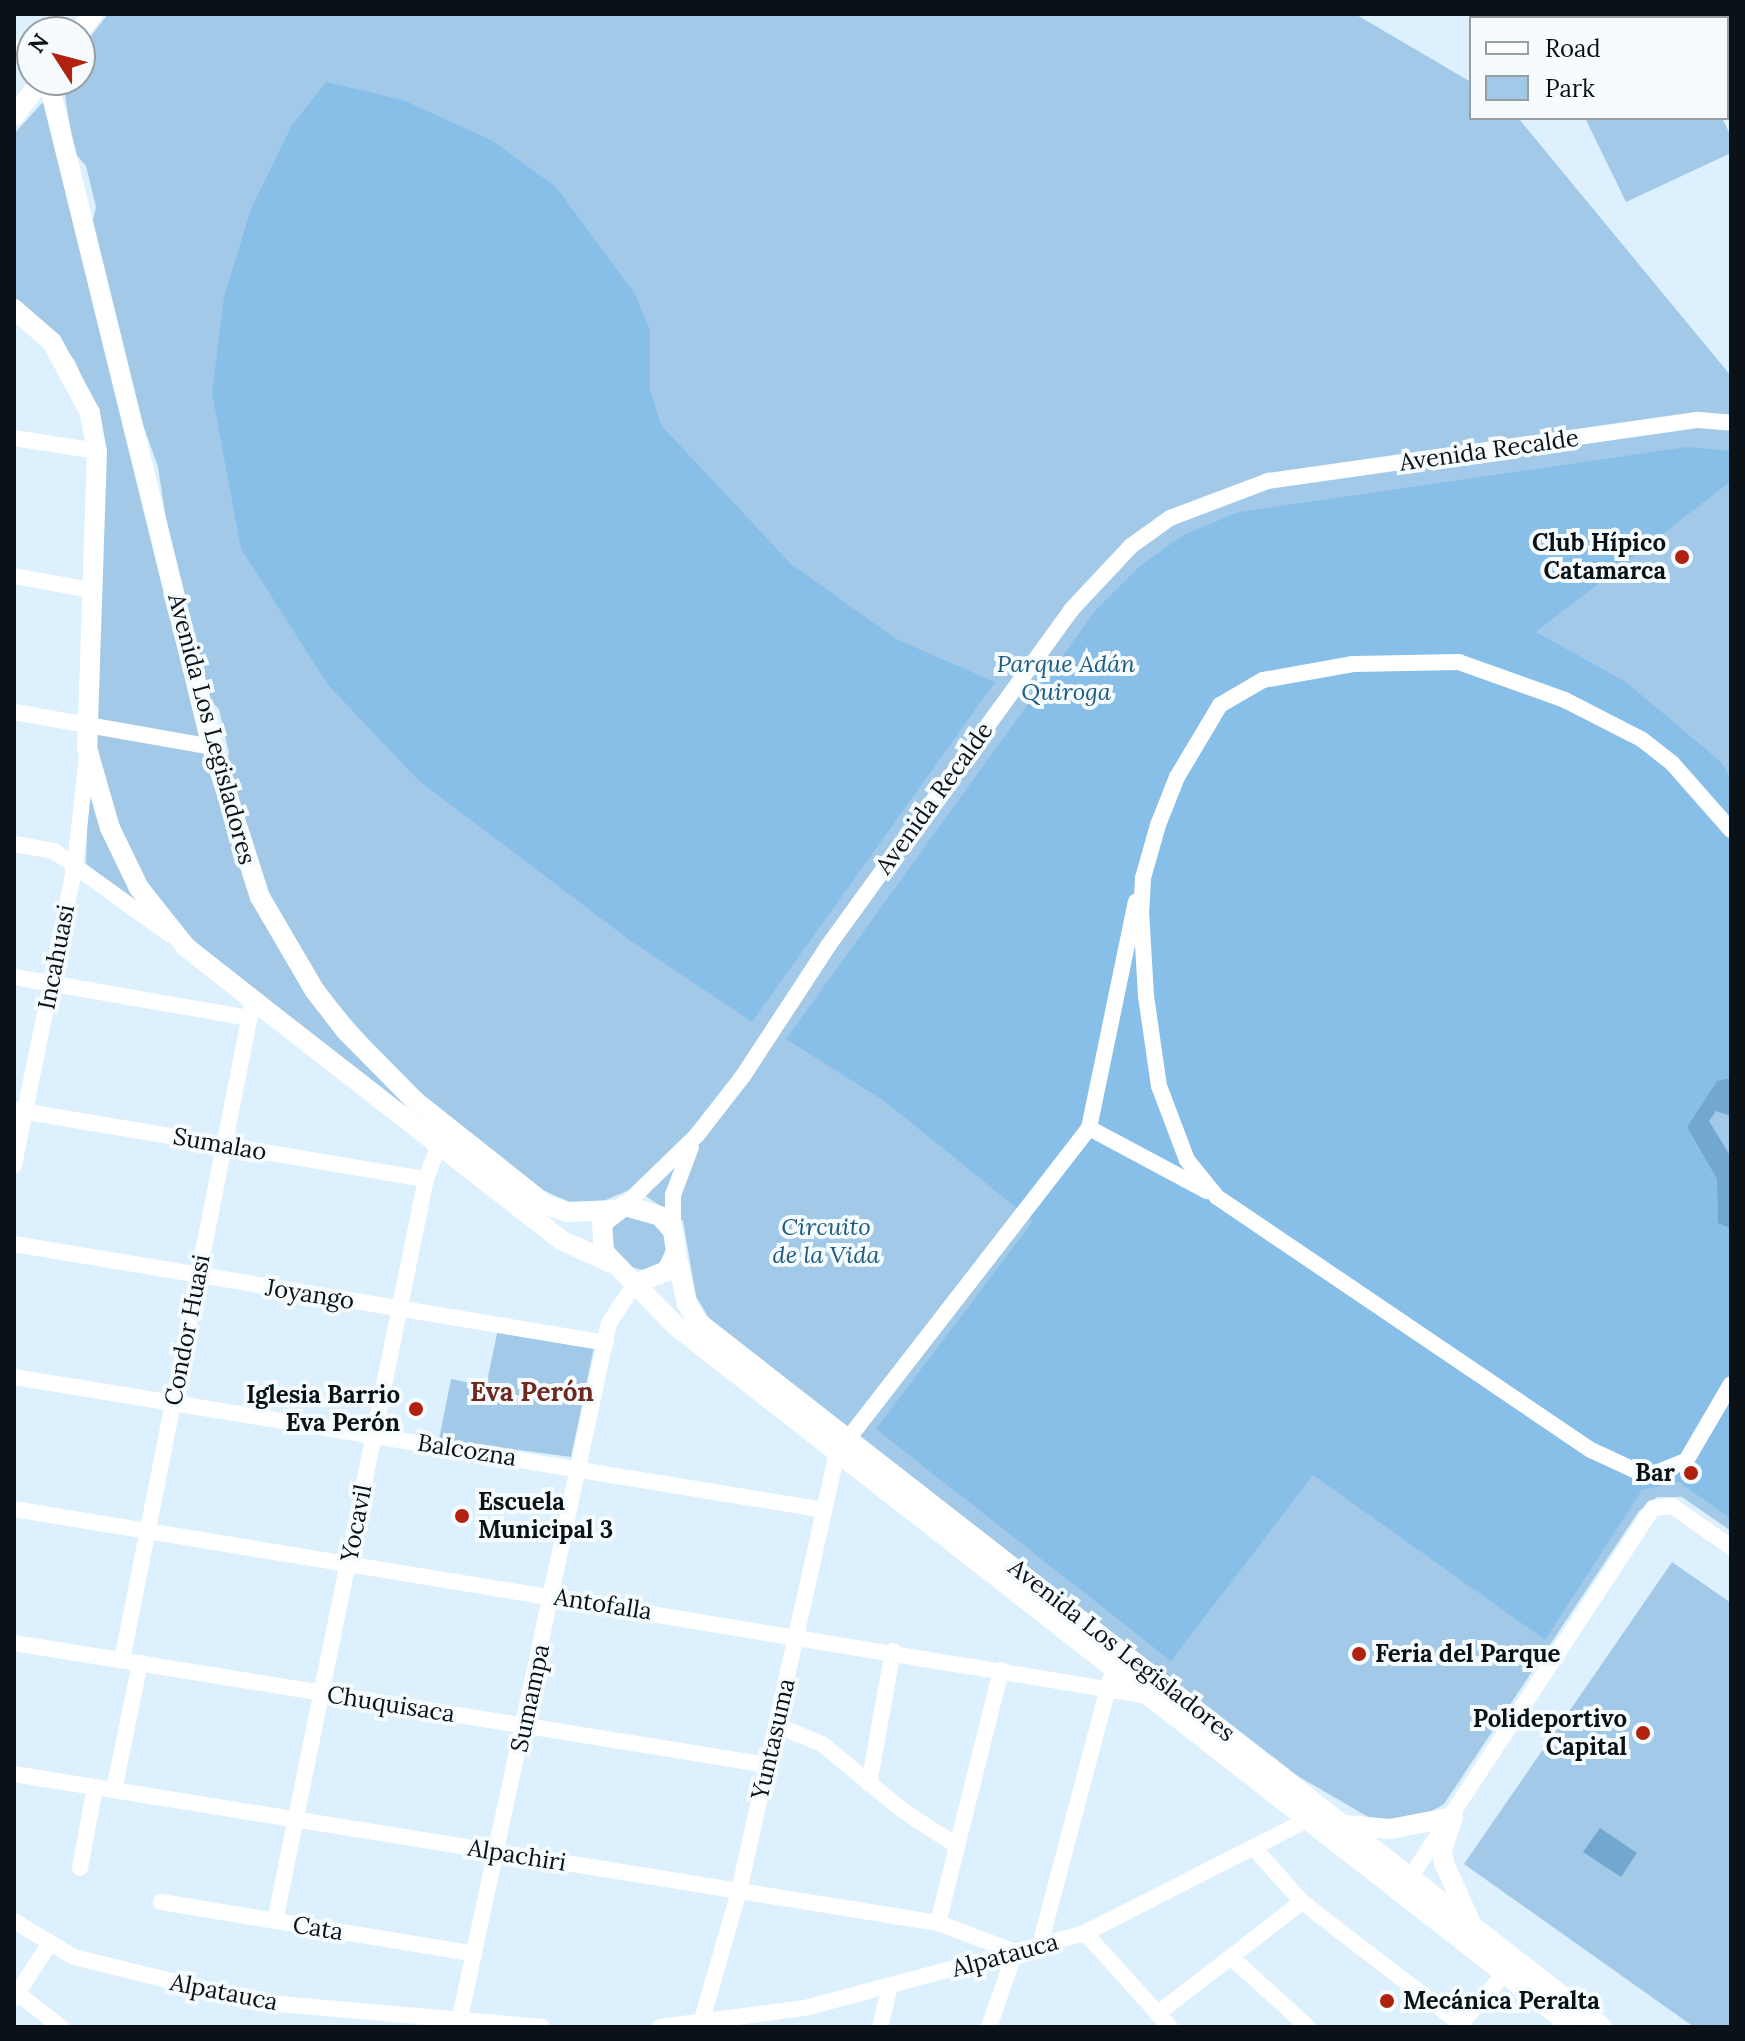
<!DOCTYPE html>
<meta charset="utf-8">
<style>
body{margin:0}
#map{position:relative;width:1745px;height:2041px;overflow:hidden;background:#ddf0fe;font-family:Lora,serif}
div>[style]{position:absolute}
.green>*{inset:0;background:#a2cae8}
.forest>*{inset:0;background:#88bfe8}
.water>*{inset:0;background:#72a8d0}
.minor>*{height:16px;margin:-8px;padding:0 8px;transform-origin:8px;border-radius:8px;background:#fff}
.major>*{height:20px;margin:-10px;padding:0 10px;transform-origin:10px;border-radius:10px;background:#fff}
.dots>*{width:22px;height:22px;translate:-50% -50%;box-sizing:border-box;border:4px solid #f6fbfe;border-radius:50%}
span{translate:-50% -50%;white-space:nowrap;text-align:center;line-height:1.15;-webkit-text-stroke:8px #f6fbfe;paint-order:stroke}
.street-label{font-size:24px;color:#0a1218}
.poi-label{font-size:24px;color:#0a1218;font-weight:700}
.right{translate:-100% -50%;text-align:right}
.left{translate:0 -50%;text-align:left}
.park-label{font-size:24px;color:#1d5b83;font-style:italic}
.neighbourhood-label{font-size:26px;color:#6e291f;font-weight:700}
.frame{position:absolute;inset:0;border:16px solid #0a1218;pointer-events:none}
.legend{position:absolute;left:1469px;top:16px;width:260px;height:104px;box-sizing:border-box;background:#f6fbfe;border:2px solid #989ea2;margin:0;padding:10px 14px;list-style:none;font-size:24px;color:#0a1218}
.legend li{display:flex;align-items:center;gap:16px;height:40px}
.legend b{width:40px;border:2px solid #989ea2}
.north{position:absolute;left:16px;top:16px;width:80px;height:80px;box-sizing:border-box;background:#f6fbfe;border:2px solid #989ea2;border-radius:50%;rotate:306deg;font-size:22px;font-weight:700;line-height:32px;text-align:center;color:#0a1218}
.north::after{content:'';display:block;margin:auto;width:28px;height:36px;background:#b0220f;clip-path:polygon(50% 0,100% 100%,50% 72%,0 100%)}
</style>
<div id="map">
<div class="green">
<div style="clip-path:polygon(108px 14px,1355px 14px,1471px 82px,1471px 118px,1519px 119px,1731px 376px,1731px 1531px,1682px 1497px,1657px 1497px,1639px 1511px,1444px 1804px,1425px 1815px,1375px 1821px,1298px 1776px,711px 1322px,696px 1296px,683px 1221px,634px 1188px,601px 1202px,572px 1203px,538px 1188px,402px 1078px,318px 982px,288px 934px,258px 869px,225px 768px,229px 753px,219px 709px,209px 699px,167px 526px,158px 467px,142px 422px,92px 224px,96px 207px,86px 166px,74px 152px,63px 82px,80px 80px,80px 50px)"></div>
<div style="clip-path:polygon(42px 103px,48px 105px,255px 900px,430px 1128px,193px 941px,146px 886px,118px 828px,97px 749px,98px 414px,75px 361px,58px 338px,14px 300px,14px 134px)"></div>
<div style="clip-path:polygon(1585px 118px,1722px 118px,1731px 136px,1731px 153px,1626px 202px)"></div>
<div style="clip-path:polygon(89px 783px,143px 908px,86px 864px)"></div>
<div style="clip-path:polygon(625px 1215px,653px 1222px,663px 1233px,668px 1249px,662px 1262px,643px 1270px,627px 1266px,608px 1240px,615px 1220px)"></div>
<div style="clip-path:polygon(498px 1329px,594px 1347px,571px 1457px,439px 1439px,451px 1379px,486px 1386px)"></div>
<div style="clip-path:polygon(1672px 1562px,1731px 1603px,1731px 2027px,1694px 2027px,1464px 1864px)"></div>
</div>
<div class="forest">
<div style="clip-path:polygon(326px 82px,403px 100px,493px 141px,556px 187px,635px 294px,650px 330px,650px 389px,661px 425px,791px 564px,896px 639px,995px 682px,752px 1022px,628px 939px,418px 780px,328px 685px,241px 549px,212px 393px,224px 297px,251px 209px,292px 125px)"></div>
<div style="clip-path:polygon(1687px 447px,1731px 451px,1731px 481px,1536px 632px,1626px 682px,1721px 762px,1731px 779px,1731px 1078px,1717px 1081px,1687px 1127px,1717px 1179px,1718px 1223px,1731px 1229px,1731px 1519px,1679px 1482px,1642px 1490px,1545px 1640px,1313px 1475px,1171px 1661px,876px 1429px,1033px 1221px,884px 1101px,786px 1039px,1095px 611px,1140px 566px,1183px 535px,1239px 512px)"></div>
</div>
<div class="water">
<div style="clip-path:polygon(1731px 1078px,1731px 1116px,1716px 1111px,1709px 1121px,1731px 1157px,1731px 1229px,1718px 1223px,1717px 1179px,1687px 1127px,1717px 1081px)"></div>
<div style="clip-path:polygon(1600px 1828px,1637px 1853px,1621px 1877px,1583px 1852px)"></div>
</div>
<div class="minor">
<div style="left:14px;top:48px;width:23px;rotate:38deg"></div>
<div style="left:14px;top:438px;width:84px;rotate:8.9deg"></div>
<div style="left:14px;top:576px;width:78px;rotate:10.3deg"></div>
<div style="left:14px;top:712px;width:201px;rotate:10deg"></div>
<div style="left:1731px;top:830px;width:89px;rotate:-131.4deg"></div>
<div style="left:1672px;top:763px;width:37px;rotate:-142deg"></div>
<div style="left:1643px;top:740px;width:88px;rotate:-152.9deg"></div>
<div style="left:1565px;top:700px;width:113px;rotate:-160.3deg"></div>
<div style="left:1459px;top:662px;width:106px;rotate:178.9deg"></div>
<div style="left:1353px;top:664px;width:91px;rotate:169.9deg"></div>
<div style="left:1263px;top:680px;width:50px;rotate:149.8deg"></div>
<div style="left:1220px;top:705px;width:84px;rotate:120.8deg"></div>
<div style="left:1177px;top:777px;width:52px;rotate:111.6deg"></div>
<div style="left:1158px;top:825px;width:55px;rotate:105.8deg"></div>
<div style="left:1143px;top:878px;width:33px;rotate:93deg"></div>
<div style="left:1141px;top:911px;width:85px;rotate:86.6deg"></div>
<div style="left:1146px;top:996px;width:91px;rotate:81.8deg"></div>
<div style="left:1159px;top:1086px;width:79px;rotate:69.3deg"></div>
<div style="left:1187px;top:1160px;width:48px;rotate:51deg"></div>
<div style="left:1217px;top:1197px;width:452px;rotate:34.1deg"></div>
<div style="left:1591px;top:1450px;width:47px;rotate:24.9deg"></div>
<div style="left:1634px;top:1470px;width:22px;rotate:8deg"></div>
<div style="left:1656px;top:1473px;width:32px;rotate:-22deg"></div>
<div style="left:1686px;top:1461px;width:89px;rotate:-59.7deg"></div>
<div style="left:14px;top:844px;width:41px;rotate:9.9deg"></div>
<div style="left:54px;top:851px;width:142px;rotate:35.8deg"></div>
<div style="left:14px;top:977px;width:239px;rotate:9.9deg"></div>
<div style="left:16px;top:1110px;width:416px;rotate:9.6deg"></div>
<div style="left:1089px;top:1128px;width:134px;rotate:28.1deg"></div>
<div style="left:14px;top:1165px;width:307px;rotate:-78.5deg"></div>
<div style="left:75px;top:864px;width:108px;rotate:-83.6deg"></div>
<div style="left:624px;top:1206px;width:102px;rotate:-44.2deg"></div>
<div style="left:697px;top:1135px;width:75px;rotate:-52.1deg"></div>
<div style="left:743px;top:1076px;width:155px;rotate:-56.8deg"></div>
<div style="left:828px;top:946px;width:415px;rotate:-54.1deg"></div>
<div style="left:1071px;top:610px;width:88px;rotate:-46.8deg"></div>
<div style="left:1131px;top:546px;width:48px;rotate:-35.7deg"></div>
<div style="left:1170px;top:518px;width:105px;rotate:-20.7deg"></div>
<div style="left:1268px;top:481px;width:435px;rotate:-8.1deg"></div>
<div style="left:1699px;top:420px;width:32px;rotate:5deg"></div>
<div style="left:673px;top:1231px;width:36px;rotate:-90deg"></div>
<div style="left:673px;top:1195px;width:51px;rotate:-69.4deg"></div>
<div style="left:14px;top:1244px;width:600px;rotate:9.49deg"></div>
<div style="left:14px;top:1377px;width:821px;rotate:9.32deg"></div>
<div style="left:14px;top:1509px;width:1150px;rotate:9.36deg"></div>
<div style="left:14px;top:1643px;width:763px;rotate:9.2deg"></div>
<div style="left:122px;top:1660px;width:673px;rotate:-78.77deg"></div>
<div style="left:776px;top:1725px;width:50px;rotate:22.4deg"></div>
<div style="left:822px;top:1744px;width:104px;rotate:39.5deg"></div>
<div style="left:902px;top:1810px;width:66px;rotate:33.2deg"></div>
<div style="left:14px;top:1774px;width:936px;rotate:9.16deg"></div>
<div style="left:938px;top:1923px;width:82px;rotate:20.6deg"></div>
<div style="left:1015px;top:1952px;width:79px;rotate:109.1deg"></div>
<div style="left:869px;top:1784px;width:135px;rotate:-79.8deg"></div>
<div style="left:114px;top:1790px;width:130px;rotate:-78.4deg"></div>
<div style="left:1255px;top:1849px;width:71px;rotate:48.4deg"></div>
<div style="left:1302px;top:1902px;width:205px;rotate:37.5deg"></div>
<div style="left:80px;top:1868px;width:82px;rotate:-79.5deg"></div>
<div style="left:1404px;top:1887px;width:453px;rotate:-56.7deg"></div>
<div style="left:1653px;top:1508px;width:19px;rotate:-6deg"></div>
<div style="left:1672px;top:1506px;width:72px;rotate:34.8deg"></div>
<div style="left:161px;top:1902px;width:318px;rotate:9.4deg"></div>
<div style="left:14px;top:1921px;width:70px;rotate:31deg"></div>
<div style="left:74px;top:1957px;width:188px;rotate:13.8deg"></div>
<div style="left:257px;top:2002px;width:286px;rotate:5deg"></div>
<div style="left:275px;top:1921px;width:757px;rotate:-78.5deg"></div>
<div style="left:426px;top:1179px;width:45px;rotate:-69.1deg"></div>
<div style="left:938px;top:1923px;width:261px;rotate:-76deg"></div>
<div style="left:1085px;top:1933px;width:127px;rotate:47.9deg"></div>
<div style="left:1040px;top:1945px;width:274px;rotate:-75.2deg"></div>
<div style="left:1233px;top:1959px;width:101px;rotate:42.2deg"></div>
<div style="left:17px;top:1993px;width:56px;rotate:37.7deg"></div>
<div style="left:14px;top:1998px;width:66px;rotate:-56.8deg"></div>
<div style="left:1157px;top:2014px;width:183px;rotate:-37.7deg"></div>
<div style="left:701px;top:2023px;width:137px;rotate:-73.9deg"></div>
<div style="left:739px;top:1891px;width:449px;rotate:-77.4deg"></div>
<div style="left:837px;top:1453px;width:411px;rotate:-52.2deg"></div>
<div style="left:1089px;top:1128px;width:231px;rotate:-78.3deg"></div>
<div style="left:458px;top:2027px;width:720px;rotate:-77.89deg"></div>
<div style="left:609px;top:1323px;width:49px;rotate:-56.6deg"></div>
<div style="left:660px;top:2027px;width:146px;rotate:-7.5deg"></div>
<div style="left:805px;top:2008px;width:290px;rotate:-15deg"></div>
<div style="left:1085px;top:1933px;width:258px;rotate:-27deg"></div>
<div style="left:880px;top:2027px;width:42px;rotate:-76.3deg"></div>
<div style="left:1458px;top:2027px;width:70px;rotate:-49deg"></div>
</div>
<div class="major">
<div style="left:1705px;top:14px;width:5px;rotate:53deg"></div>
<div style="left:79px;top:32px;width:23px;rotate:-52deg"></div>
<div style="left:1727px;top:56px;width:9px;rotate:63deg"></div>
<div style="left:48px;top:80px;width:687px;rotate:76.19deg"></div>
<div style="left:212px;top:747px;width:157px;rotate:72.3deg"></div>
<div style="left:260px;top:897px;width:109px;rotate:59.7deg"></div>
<div style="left:315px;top:991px;width:51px;rotate:52.2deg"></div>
<div style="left:346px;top:1031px;width:98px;rotate:45.4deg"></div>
<div style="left:415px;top:1101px;width:167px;rotate:38.4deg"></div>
<div style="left:546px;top:1205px;width:22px;rotate:18deg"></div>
<div style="left:567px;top:1212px;width:47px;rotate:-2.4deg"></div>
<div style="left:14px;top:116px;width:46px;rotate:-52.1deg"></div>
<div style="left:14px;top:309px;width:50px;rotate:41deg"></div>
<div style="left:52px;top:342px;width:81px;rotate:61.8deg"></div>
<div style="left:90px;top:413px;width:39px;rotate:80deg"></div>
<div style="left:97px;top:451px;width:297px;rotate:91.9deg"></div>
<div style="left:87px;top:748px;width:83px;rotate:74deg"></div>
<div style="left:110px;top:828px;width:67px;rotate:64.2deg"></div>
<div style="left:139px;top:888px;width:75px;rotate:51.5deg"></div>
<div style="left:186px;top:947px;width:85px;rotate:38.3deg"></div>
<div style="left:253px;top:1000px;width:390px;rotate:37.9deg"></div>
<div style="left:561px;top:1240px;width:55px;rotate:24.7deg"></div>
<div style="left:676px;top:1253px;width:52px;rotate:77.8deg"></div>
<div style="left:687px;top:1304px;width:22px;rotate:58deg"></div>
<div style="left:699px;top:1323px;width:1145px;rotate:37.94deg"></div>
<div style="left:637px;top:1283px;width:32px;rotate:-22deg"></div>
<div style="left:667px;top:1271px;width:21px;rotate:-65deg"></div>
<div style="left:676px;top:1252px;width:21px;rotate:-98deg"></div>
<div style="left:673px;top:1231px;width:20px;rotate:-131deg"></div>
<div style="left:660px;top:1216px;width:37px;rotate:-164deg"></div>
<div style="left:624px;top:1206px;width:28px;rotate:142deg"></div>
<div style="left:602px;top:1223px;width:29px;rotate:86deg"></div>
<div style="left:604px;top:1252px;width:103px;rotate:45.8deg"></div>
<div style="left:676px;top:1326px;width:1138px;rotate:38.01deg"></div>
<div style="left:1345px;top:1825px;width:45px;rotate:5.1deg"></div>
<div style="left:1390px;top:1829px;width:64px;rotate:-10.8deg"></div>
<div style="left:1453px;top:1817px;width:34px;rotate:109deg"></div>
<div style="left:1442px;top:1849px;width:14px;rotate:82deg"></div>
<div style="left:1444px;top:1863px;width:64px;rotate:65.9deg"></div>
</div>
<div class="dots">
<div style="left:1682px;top:557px;background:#b0220f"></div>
<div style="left:416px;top:1409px;background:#b0220f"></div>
<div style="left:1691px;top:1473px;background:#b0220f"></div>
<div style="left:462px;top:1516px;background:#b0220f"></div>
<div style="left:1359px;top:1654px;background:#b0220f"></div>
<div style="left:1643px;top:1733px;background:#b0220f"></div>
<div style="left:1387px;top:2001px;background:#b0220f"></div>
</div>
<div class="street-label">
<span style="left:1489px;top:450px;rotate:-8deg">Avenida Recalde</span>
<span style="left:212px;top:729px;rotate:75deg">Avenida Los Legisladores</span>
<span style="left:934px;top:798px;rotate:-54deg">Avenida Recalde</span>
<span style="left:56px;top:957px;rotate:-79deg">Incahuasi</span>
<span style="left:220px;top:1144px;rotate:10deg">Sumalao</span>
<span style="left:310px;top:1294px;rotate:9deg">Joyango</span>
<span style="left:187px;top:1330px;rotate:-79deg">Condor Huasi</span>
<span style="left:467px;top:1450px;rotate:9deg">Balcozna</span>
<span style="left:356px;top:1523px;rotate:-79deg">Yocavil</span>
<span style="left:603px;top:1604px;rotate:9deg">Antofalla</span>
<span style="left:1122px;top:1650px;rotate:38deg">Avenida Los Legisladores</span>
<span style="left:530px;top:1698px;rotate:-78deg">Sumampa</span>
<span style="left:391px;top:1704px;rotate:9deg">Chuquisaca</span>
<span style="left:773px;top:1739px;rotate:-77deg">Yuntasuma</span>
<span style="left:517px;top:1855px;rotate:9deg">Alpachiri</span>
<span style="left:318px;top:1928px;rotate:9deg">Cata</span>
<span style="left:1005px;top:1955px;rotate:-15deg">Alpatauca</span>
<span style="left:224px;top:1992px;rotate:11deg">Alpatauca</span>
</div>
<div class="poi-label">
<span class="right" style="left:1666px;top:557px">Club Hípico<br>Catamarca</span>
<span class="right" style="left:400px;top:1409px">Iglesia Barrio<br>Eva Perón</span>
<span class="right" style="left:1675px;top:1473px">Bar</span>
<span class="left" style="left:478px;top:1516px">Escuela<br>Municipal 3</span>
<span class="left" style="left:1375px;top:1654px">Feria del Parque</span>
<span class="right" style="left:1627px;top:1733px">Polideportivo<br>Capital</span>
<span class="left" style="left:1403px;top:2001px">Mecánica Peralta</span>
</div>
<div class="park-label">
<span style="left:1066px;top:678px">Parque Adán<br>Quiroga</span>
<span style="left:826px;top:1241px">Circuito<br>de la Vida</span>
</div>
<div class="neighbourhood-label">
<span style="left:532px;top:1392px">Eva Perón</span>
</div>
<div class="frame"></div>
<ul class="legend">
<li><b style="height:10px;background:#fff"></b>Road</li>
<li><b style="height:22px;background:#a2cae8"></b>Park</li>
</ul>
<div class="north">N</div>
</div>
